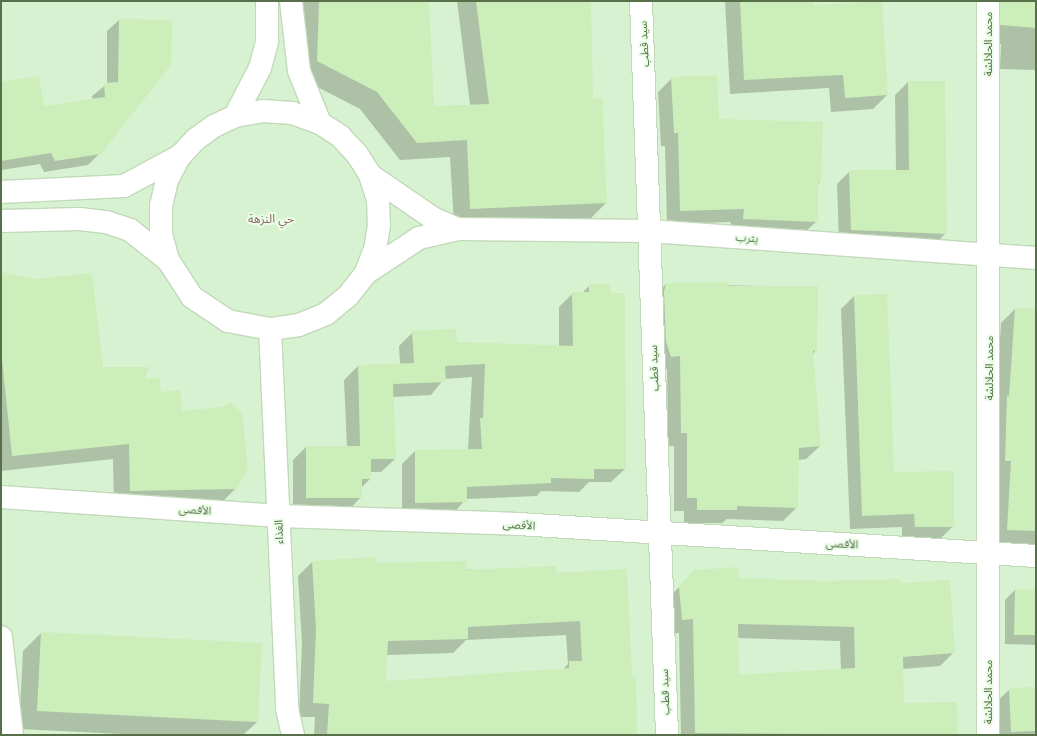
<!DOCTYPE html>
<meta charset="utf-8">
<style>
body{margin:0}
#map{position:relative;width:1037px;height:736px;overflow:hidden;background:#e4fbe1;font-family:"Open Sans","Noto Sans Arabic",sans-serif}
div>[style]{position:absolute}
.residential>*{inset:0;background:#d7f2d0}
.shadow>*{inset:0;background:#0003}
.building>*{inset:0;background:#ceb}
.roads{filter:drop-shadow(1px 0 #c2d9b9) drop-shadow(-1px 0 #c2d9b9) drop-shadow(0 1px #c2d9b9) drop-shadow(0 -1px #c2d9b9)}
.street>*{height:22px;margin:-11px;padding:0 11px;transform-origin:11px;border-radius:11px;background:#fff}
span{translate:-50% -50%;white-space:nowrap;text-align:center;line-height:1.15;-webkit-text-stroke:4px #eafee7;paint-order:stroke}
.street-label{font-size:11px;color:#58704a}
.neighbourhood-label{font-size:12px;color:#936669}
.frame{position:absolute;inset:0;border:2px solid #58704a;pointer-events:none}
</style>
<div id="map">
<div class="residential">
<div style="clip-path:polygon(1px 1px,1036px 1px,1036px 735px,1px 735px)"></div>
</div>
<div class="shadow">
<div style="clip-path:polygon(303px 1px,428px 1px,433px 107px,470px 105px,457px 1px,590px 1px,592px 100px,606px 203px,589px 220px,454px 226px,450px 157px,400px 160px,360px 109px,300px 78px)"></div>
<div style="clip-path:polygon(725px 1px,813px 1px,813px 6px,887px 95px,873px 109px,831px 112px,829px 88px,730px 94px)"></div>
<div style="clip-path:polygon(983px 1px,1036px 1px,1036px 70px,1000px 69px,1001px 44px,983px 43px)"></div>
<div style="clip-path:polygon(119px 20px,171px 21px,100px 153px,88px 165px,44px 172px,40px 164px,1px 170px,1px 83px,43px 108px,93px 100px,92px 96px,107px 84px,107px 31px)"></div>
<div style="clip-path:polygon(672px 78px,718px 120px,820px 182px,817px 186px,817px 221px,803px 234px,730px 232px,731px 222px,667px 224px,665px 146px,661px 146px,658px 92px)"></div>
<div style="clip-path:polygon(908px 82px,946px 233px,933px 246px,839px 243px,837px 184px,850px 171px,896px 171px,895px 95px)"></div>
<div style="clip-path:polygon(1px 273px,102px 368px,143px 380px,181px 412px,236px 488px,220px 504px,114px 506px,113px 459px,1px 471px)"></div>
<div style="clip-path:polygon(666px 284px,817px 287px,816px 350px,812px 355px,820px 446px,806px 459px,798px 460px,797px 507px,783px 521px,727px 519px,722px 523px,684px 523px,684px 511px,674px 511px,674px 446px,668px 446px,667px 369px,658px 370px,653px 297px)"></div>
<div style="clip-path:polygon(590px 285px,625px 469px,611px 482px,589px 482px,579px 492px,541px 491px,537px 496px,466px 499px,452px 515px,402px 516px,402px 464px,415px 451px,468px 450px,472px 377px,444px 379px,431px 395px,393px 397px,395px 459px,381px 472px,370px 472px,370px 479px,361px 488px,361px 497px,348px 511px,293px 511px,293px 460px,306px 447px,347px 447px,344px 380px,358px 366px,400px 364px,399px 346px,413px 332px,456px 343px,559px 347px,559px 307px,573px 293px,582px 293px)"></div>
<div style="clip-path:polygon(854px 296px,893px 473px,953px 526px,940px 539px,902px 540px,902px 527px,850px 529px,841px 309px)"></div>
<div style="clip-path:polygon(1015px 309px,1036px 310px,1036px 545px,994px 543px,996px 408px,1001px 323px)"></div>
<div style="clip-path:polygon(evenodd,312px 562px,555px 574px,631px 677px,636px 735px,314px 735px,315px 717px,299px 717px,302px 643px,298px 576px,312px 562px,566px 635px,568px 664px,562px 670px,385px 682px,386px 655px,453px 653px,466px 640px,566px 635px)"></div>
<div style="clip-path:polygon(evenodd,694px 571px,738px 579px,899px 584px,954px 652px,940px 666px,902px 669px,903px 704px,956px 703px,957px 735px,681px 735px,679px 633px,668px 634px,665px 602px,694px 571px,737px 638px,840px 641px,841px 670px,738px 676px,737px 638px)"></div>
<div style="clip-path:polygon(1015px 590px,1036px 591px,1036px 645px,1005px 644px,1005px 600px)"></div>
<div style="clip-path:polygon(41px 633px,257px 722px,243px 735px,143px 735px,19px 729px,23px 651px)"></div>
<div style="clip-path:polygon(1036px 688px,1036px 735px,997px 735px,995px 703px,1010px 689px)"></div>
</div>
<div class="building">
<div style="clip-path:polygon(319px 1px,429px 1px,434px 106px,489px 104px,476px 1px,591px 1px,593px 98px,602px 98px,607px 203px,470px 209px,467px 140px,417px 143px,377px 92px,317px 61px)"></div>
<div style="clip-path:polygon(740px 1px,814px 1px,814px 5px,882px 1px,888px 95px,845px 98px,843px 75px,744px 80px)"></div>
<div style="clip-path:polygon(1000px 1px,1036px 1px,1036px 28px,1000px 25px)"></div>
<div style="clip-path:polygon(119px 19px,172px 20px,171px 65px,101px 154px,55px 161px,51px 153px,1px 161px,1px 82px,39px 76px,44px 106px,105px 97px,104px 83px,118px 82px)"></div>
<div style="clip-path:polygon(717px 75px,719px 119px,823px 122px,821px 183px,818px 183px,818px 222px,743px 219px,744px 209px,680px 211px,678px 133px,674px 133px,671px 77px)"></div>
<div style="clip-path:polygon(908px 81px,945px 81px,947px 234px,851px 230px,849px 170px,909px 170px)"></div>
<div style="clip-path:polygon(1px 272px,36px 279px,92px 273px,103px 367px,149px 367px,145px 379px,159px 378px,161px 392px,180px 390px,182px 411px,220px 407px,231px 403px,242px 413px,248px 469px,236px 489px,130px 491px,129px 444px,12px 456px,1px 350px)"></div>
<div style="clip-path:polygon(730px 282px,729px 286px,818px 286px,817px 351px,813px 351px,821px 446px,799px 448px,798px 508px,737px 506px,737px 510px,697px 510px,697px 498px,687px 498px,687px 433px,681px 433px,680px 356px,671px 357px,666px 341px,664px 292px,666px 283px)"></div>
<div style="clip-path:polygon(589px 284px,609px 284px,612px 293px,625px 293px,626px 469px,594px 469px,594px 479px,551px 478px,551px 483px,467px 487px,467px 502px,415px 503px,415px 450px,482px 449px,480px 418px,483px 418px,485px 364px,445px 366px,446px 382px,393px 384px,396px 459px,371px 459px,371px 479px,362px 479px,362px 498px,306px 498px,306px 446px,360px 446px,358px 365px,414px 363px,412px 331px,456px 329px,457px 342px,573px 346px,572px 292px,589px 292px)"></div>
<div style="clip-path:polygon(887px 294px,894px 472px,954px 471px,954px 527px,915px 527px,914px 514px,862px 516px,854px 295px)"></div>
<div style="clip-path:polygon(1015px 308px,1036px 309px,1036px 531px,1007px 530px,1011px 461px,1005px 461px,1007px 395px,1009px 396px)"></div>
<div style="clip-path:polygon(evenodd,375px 557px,375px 563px,466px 561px,466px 570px,556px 566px,556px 573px,627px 569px,632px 676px,636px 676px,637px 735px,327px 735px,329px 704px,313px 703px,316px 629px,312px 561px,375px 557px,580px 621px,582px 661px,569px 661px,569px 668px,386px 681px,388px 641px,468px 639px,468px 627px,580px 621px)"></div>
<div style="clip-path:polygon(evenodd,738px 567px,739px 578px,825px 581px,900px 579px,900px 583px,950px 580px,955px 653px,903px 657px,904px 703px,957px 702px,958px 735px,695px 733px,693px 619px,682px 620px,679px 587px,694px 570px,738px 567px,738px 624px,854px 627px,855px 668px,739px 675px,738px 624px)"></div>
<div style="clip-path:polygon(1015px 589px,1036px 590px,1036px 635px,1014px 635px)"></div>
<div style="clip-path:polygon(41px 632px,262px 643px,258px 722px,37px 711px)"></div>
<div style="clip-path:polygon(1036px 687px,1036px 731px,1011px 732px,1009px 688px)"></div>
</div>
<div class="roads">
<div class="street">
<div style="left:291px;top:1px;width:70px;rotate:83.5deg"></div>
<div style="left:299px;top:71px;width:56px;rotate:68deg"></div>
<div style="left:641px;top:1px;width:734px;rotate:87.97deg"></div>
<div style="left:988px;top:1px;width:734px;rotate:90deg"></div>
<div style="left:235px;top:116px;width:54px;rotate:-62.5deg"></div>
<div style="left:260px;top:68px;width:28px;rotate:-75deg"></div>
<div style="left:267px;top:41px;width:40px;rotate:-90deg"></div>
<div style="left:370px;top:175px;width:26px;rotate:72deg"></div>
<div style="left:378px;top:200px;width:25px;rotate:88deg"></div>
<div style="left:379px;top:225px;width:24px;rotate:99deg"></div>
<div style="left:375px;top:249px;width:26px;rotate:111deg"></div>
<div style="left:366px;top:273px;width:29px;rotate:128deg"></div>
<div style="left:348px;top:296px;width:28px;rotate:141deg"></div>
<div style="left:326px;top:314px;width:29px;rotate:158deg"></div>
<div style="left:299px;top:325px;width:29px;rotate:172deg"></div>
<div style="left:270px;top:329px;width:43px;rotate:-169.2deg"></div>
<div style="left:228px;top:321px;width:43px;rotate:-146.3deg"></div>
<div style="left:192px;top:297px;width:44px;rotate:-123deg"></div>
<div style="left:168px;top:260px;width:27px;rotate:-105deg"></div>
<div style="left:161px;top:234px;width:28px;rotate:-90deg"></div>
<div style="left:161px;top:206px;width:27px;rotate:-77deg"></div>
<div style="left:167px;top:180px;width:27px;rotate:-62deg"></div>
<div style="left:180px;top:156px;width:23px;rotate:-47deg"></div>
<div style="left:196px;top:139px;width:22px;rotate:-36deg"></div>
<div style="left:214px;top:126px;width:23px;rotate:-25deg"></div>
<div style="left:235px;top:116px;width:28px;rotate:-10deg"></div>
<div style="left:263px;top:111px;width:29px;rotate:4deg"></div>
<div style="left:292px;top:113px;width:30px;rotate:20deg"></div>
<div style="left:320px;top:123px;width:24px;rotate:33deg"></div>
<div style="left:340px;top:136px;width:25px;rotate:47deg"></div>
<div style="left:357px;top:154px;width:25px;rotate:58deg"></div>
<div style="left:370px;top:175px;width:78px;rotate:34.5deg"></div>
<div style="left:434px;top:219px;width:26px;rotate:23deg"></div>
<div style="left:1px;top:192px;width:123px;rotate:-2.8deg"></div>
<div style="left:124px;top:186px;width:64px;rotate:-28.2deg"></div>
<div style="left:1px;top:221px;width:79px;rotate:-1.5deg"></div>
<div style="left:80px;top:219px;width:26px;rotate:7deg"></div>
<div style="left:106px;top:222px;width:25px;rotate:18deg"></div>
<div style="left:130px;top:230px;width:48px;rotate:38.3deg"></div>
<div style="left:366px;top:273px;width:64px;rotate:-33.4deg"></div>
<div style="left:419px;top:238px;width:40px;rotate:-13deg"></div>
<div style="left:458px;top:229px;width:191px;rotate:0.6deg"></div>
<div style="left:649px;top:231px;width:388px;rotate:4deg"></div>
<div style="left:270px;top:329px;width:380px;rotate:87.4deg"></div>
<div style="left:287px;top:709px;width:27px;rotate:77deg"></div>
<div style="left:1px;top:497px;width:279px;rotate:3.9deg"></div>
<div style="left:279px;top:516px;width:239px;rotate:1.9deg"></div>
<div style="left:518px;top:524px;width:519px;rotate:3.54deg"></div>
<div style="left:1px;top:637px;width:99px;rotate:83.6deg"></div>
</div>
</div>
<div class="street-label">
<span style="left:644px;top:44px;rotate:-93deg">سيد قطب</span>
<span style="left:988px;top:44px;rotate:-90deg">محمد الحلالشة</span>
<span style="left:747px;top:238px;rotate:4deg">يثرب</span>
<span style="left:654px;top:368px;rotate:-92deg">سيد قطب</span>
<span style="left:989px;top:368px;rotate:-90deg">محمد الحلالشة</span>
<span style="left:195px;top:510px;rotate:4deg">الأقصى</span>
<span style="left:519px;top:525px;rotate:3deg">الأقصى</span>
<span style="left:279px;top:532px;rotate:-92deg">الغذاء</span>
<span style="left:842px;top:544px;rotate:3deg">الأقصى</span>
<span style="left:665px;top:692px;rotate:-92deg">سيد قطب</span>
<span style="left:988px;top:692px;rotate:-90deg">محمد الحلالشة</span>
</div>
<div class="neighbourhood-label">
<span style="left:271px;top:219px">حي النزهة</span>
</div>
<div class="frame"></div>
</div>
